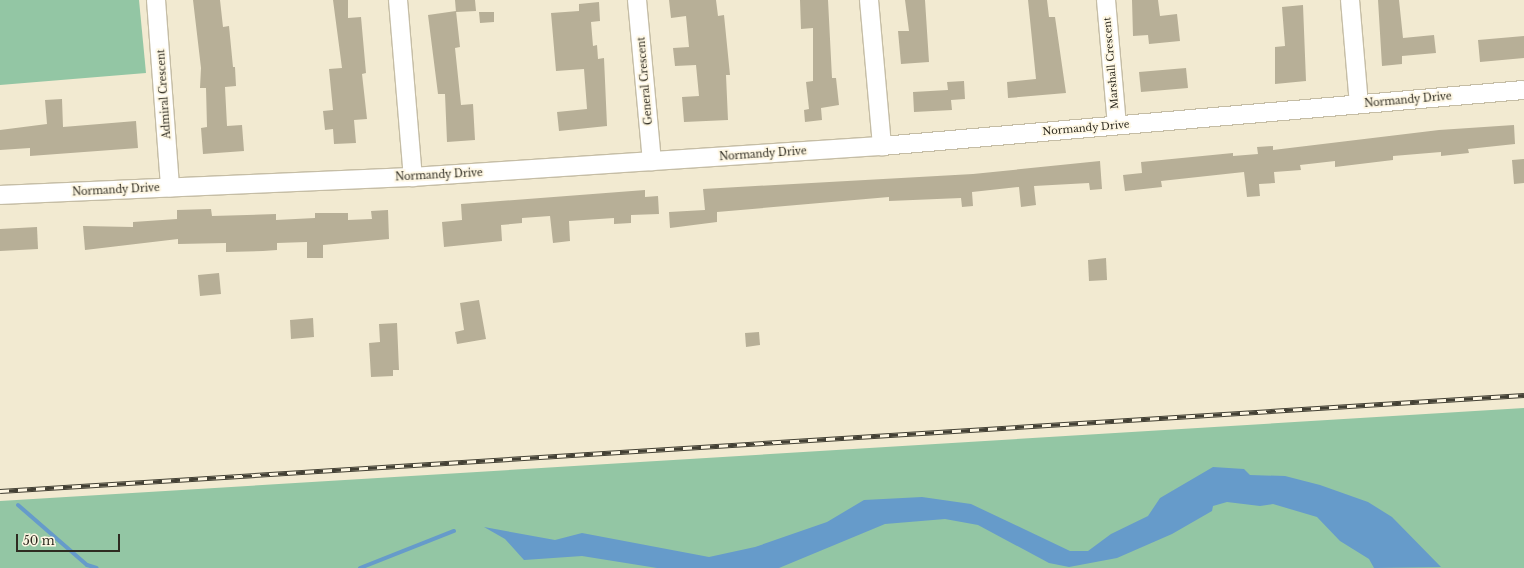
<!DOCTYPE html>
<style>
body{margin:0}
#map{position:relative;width:1524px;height:568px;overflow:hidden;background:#f2ead1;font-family:"Libre Baskerville",serif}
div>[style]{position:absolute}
.green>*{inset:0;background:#93c6a4}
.water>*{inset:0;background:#669bca}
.stream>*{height:4px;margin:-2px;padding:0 2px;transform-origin:2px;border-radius:2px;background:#669bca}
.building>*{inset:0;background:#b7af97}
.roads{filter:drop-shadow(1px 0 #c5bda5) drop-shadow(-1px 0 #c5bda5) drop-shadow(0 1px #c5bda5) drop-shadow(0 -1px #c5bda5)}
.minor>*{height:18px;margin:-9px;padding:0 9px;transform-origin:9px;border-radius:9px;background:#fff}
.rail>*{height:4.5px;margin-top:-2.25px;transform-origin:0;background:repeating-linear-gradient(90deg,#fef7e3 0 9px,#434034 0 18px);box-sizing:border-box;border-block:1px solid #434034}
span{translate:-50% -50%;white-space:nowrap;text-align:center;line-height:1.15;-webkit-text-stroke:3.5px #fef7e3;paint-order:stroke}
.street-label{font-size:10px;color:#2e2b21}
.scale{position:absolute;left:16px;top:534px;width:104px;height:18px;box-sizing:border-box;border:2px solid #2e2b21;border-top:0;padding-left:5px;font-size:12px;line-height:14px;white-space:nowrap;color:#2e2b21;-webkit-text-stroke:3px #fef7e3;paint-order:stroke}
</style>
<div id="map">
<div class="green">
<div style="clip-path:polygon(0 0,139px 0,146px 73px,0 85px)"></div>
<div style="clip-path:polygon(1524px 408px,1524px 568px,0 568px,0 501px)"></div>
</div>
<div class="water">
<div style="clip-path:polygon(1213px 467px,1244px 469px,1250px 475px,1285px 476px,1320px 485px,1368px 502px,1392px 517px,1441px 567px,1374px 568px,1369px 559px,1340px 541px,1317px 517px,1273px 504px,1260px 506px,1227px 502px,1213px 506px,1212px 511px,1172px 534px,1117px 558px,1069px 567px,1049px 563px,978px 525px,945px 519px,885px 524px,779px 568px,657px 568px,582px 556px,524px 560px,505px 539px,484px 527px,555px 540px,582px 533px,709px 557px,755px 547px,827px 522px,864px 500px,922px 497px,971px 504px,1070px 551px,1088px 551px,1111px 534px,1148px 516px,1160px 498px)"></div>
</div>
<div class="stream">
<div style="left:18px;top:505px;width:91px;rotate:41deg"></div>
<div style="left:87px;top:565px;width:10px;rotate:17deg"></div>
<div style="left:360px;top:568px;width:101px;rotate:-21.5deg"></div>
</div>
<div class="building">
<div style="clip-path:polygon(193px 0,220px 0,223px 27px,229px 26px,233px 67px,235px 67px,236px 86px,225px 87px,227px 126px,242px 125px,244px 151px,203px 154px,201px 128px,207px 127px,206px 88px,200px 88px,201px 68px)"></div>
<div style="clip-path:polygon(333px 0,348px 0,348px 18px,361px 17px,366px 73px,362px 74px,367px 119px,354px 120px,356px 143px,334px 144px,333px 129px,325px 130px,323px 111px,333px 110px,329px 69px,342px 68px)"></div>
<div style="clip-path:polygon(455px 0,475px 0,476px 11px,456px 12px)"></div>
<div style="clip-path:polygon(669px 0,716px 0,718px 16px,724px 15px,730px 75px,726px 75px,728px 120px,684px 122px,682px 97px,699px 96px,696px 65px,675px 66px,673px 48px,689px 47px,686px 16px,671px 18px)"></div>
<div style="clip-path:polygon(800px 0,828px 0,832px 78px,836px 78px,839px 105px,821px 108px,822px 120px,805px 122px,804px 110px,809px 109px,806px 82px,813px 81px,813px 28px,801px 29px)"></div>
<div style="clip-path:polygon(905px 0,925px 0,929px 62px,901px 64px,898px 31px,909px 31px)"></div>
<div style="clip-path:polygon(1028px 0,1047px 0,1049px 17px,1055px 17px,1066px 93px,1008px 98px,1007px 82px,1036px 79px)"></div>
<div style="clip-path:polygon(1132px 0,1158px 0,1160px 16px,1177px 14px,1180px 41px,1149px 44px,1148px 35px,1133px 36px)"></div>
<div style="clip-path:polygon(1378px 0,1399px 0,1403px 38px,1434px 35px,1436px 53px,1402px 56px,1402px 64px,1382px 66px)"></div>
<div style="clip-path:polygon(599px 2px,600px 21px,591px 22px,593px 46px,597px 45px,598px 59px,604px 58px,607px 126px,559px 131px,557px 112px,587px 109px,584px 69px,556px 71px,551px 13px,579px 11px,579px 4px)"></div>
<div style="clip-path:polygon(1303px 5px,1306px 81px,1275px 84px,1275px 47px,1285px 46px,1282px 7px)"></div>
<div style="clip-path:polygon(456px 11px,460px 47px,455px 48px,461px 105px,473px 104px,475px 140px,447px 142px,445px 94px,438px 94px,428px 15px)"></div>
<div style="clip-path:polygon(479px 12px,494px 12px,494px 22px,480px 23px)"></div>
<div style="clip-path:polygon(1524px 36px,1524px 58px,1480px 62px,1478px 40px)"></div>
<div style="clip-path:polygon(1186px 68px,1188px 88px,1141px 92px,1139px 72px)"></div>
<div style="clip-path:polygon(964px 81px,965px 99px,951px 100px,952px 110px,914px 112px,913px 92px,948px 90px,947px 82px)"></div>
<div style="clip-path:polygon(62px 99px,63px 127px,136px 121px,138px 148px,30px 156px,30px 148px,0 150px,0 130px,47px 124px,45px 100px)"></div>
<div style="clip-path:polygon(1514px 125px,1515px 144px,1468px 149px,1469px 153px,1441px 156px,1441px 152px,1393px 156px,1393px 160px,1335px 167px,1335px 161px,1300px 165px,1301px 170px,1274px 172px,1275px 183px,1259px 184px,1260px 196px,1247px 197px,1244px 172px,1161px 181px,1162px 187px,1125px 191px,1123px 175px,1142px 173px,1141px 162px,1233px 153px,1233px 156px,1258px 154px,1257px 147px,1273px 146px,1273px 150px,1439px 130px)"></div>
<div style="clip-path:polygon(1524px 159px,1524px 183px,1514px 184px,1512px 160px)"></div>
<div style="clip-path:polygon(1100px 161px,1102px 189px,1090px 190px,1089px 183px,1034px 186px,1036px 205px,1021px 207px,1019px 187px,972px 192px,973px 206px,962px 207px,961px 198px,889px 201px,889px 197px,717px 212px,717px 222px,670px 228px,669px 212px,705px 210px,703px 189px,973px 174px)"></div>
<div style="clip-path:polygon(645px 190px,645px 197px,658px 196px,659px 214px,631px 215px,631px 223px,614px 224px,614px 218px,569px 221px,570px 241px,553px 243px,550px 216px,522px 218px,522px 223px,501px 225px,502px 241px,444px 247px,442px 222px,462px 220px,461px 204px)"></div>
<div style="clip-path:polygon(211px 209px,212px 216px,276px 214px,276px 220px,315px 218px,315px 213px,348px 213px,348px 220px,372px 219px,371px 211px,388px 210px,389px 239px,323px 245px,323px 258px,307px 258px,307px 242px,277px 243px,277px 250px,263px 251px,226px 252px,226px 243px,178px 244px,178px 239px,85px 250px,83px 226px,133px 227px,133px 222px,177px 219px,177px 210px)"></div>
<div style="clip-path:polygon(37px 227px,38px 249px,0 251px,0 229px)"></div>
<div style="clip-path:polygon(1106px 258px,1107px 280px,1089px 281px,1088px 260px)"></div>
<div style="clip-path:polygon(219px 273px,221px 294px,200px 296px,198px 275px)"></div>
<div style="clip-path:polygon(479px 300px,486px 339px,457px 344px,455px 332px,464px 330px,460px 303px)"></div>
<div style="clip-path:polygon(313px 318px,314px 337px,291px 339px,290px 320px)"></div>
<div style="clip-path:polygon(397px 323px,399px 370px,393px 370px,393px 376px,371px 377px,369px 343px,380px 342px,379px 324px)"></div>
<div style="clip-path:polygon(759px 332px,760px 345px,746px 347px,745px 333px)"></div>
</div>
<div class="roads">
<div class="minor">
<div style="left:156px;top:0;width:188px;rotate:85.7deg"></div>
<div style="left:398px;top:0;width:178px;rotate:85.2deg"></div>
<div style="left:637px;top:0;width:162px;rotate:84.7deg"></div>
<div style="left:869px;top:0;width:147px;rotate:84.9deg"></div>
<div style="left:1106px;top:0;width:125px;rotate:85deg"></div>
<div style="left:1350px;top:0;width:104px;rotate:85.1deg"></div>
<div style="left:0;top:195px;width:413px;rotate:-2.5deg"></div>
<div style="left:413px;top:177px;width:470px;rotate:-3.8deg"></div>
<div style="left:882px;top:146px;width:644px;rotate:-4.99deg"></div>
</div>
</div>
<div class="rail">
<div style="left:0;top:491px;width:1527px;rotate:-3.6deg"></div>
</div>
<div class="street-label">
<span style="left:1111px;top:63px;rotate:-95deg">Marshall Crescent</span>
<span style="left:645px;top:81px;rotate:-95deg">General Crescent</span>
<span style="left:164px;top:94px;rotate:-94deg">Admiral Crescent</span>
<span style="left:1408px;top:100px;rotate:-5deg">Normandy Drive</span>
<span style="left:1086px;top:128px;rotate:-5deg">Normandy Drive</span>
<span style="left:763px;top:154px;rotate:-4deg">Normandy Drive</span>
<span style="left:439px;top:175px;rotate:-3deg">Normandy Drive</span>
<span style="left:116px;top:190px;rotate:-3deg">Normandy Drive</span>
</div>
<div class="scale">50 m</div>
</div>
